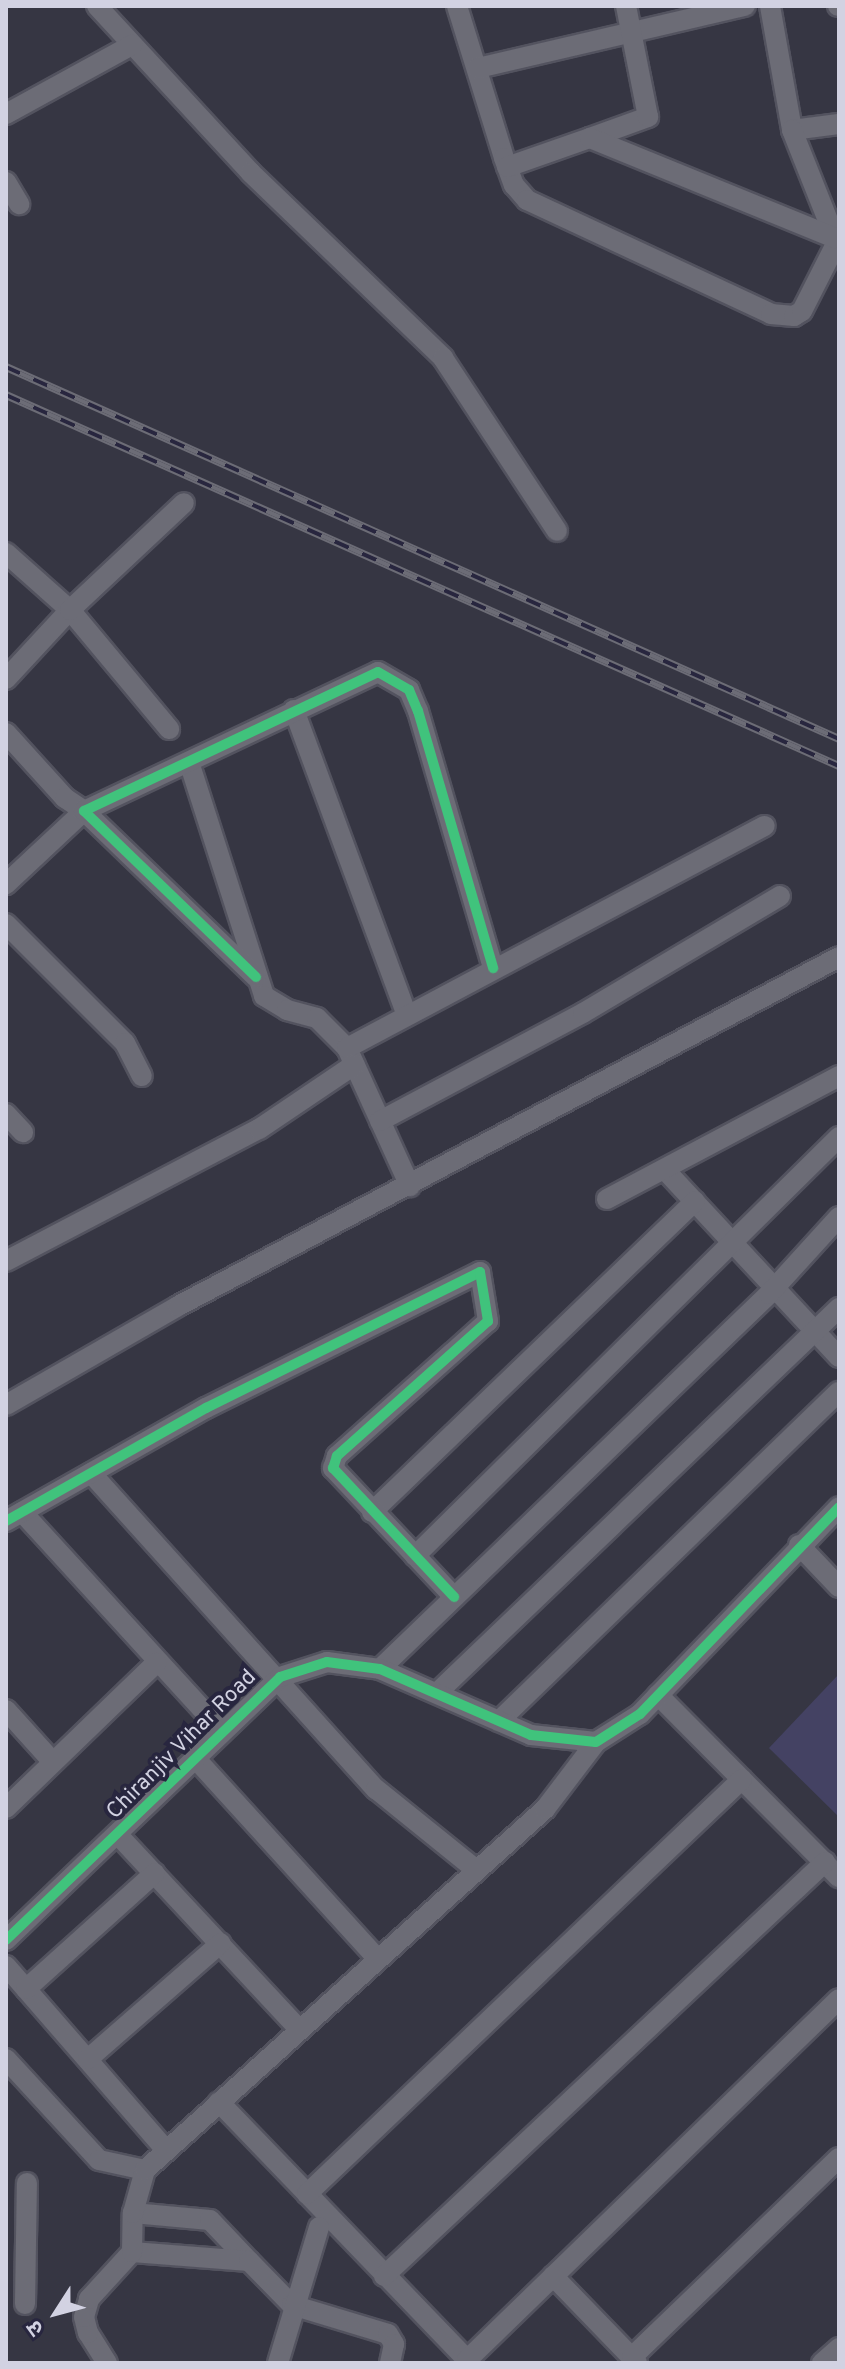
<!DOCTYPE html>
<meta charset="utf-8">
<style>
body{margin:0}
#map{position:relative;width:845px;height:2369px;overflow:hidden;background:#363643;font-family:Overpass,"Noto Sans Devanagari",sans-serif}
div>[style]{position:absolute}
.green>*{inset:0;background:#444263}
.roads{filter:drop-shadow(2px 0 #53535f) drop-shadow(-2px 0 #53535f) drop-shadow(0 2px #53535f) drop-shadow(0 -2px #53535f)}
.minor>*{height:20px;margin:-10px;padding:0 10px;transform-origin:10px;border-radius:10px;background:#6c6c76}
.rail>*{height:8px;margin-top:-4px;transform-origin:0;background:repeating-linear-gradient(90deg,#28263f 0 15px,#6c6c76 0 30px);box-sizing:border-box;border-block:2px solid #6c6c76}
.cycleway>*{height:10px;margin:-5px;padding:0 5px;transform-origin:5px;border-radius:5px;background:#40c37c}
span{translate:-50% -50%;white-space:nowrap;text-align:center;line-height:1.15;-webkit-text-stroke:8px #28263f;paint-order:stroke}
.street-label{font-size:22px;color:#d2d2e2}
.frame{position:absolute;inset:0;border:8px solid #d2d2e2;pointer-events:none}
.north{position:absolute;left:16px;top:2273px;width:80px;height:80px;-webkit-text-stroke:6px #28263f;paint-order:stroke;rotate:234deg;font-size:22px;font-weight:700;line-height:32px;text-align:center;color:#d2d2e2}
.north::after{content:'';display:block;margin:auto;width:28px;height:36px;background:#d2d2e2;clip-path:polygon(50% 0,100% 100%,50% 72%,0 100%)}
</style>
<div id="map">
<div class="green">
<div style="clip-path:polygon(839px 1674px,839px 1817px,769px 1748px)"></div>
</div>
<div class="roads">
<div class="minor">
<div style="left:97px;top:6px;width:227px;rotate:47.3deg"></div>
<div style="left:251px;top:173px;width:267px;rotate:43.9deg"></div>
<div style="left:443px;top:358px;width:207px;rotate:56.6deg"></div>
<div style="left:457px;top:6px;width:159px;rotate:72.8deg"></div>
<div style="left:504px;top:158px;width:29px;rotate:70deg"></div>
<div style="left:514px;top:185px;width:20px;rotate:49deg"></div>
<div style="left:527px;top:200px;width:269px;rotate:25deg"></div>
<div style="left:771px;top:314px;width:23px;rotate:5deg"></div>
<div style="left:794px;top:316px;width:9px;rotate:-32deg"></div>
<div style="left:802px;top:311px;width:82px;rotate:-63.1deg"></div>
<div style="left:770px;top:6px;width:126px;rotate:79.9deg"></div>
<div style="left:792px;top:130px;width:47px;rotate:-7.3deg"></div>
<div style="left:838px;top:6px;width:1px"></div>
<div style="left:478px;top:68px;width:274px;rotate:-13.1deg"></div>
<div style="left:6px;top:114px;width:144px;rotate:-28.7deg"></div>
<div style="left:792px;top:130px;width:116px;rotate:68.3deg"></div>
<div style="left:590px;top:138px;width:62px;rotate:-19.9deg"></div>
<div style="left:648px;top:117px;width:113px;rotate:-101.2deg"></div>
<div style="left:507px;top:167px;width:88px;rotate:-19.3deg"></div>
<div style="left:590px;top:138px;width:265px;rotate:22.2deg"></div>
<div style="left:6px;top:182px;width:26px;rotate:59deg"></div>
<div style="left:6px;top:553px;width:86px;rotate:41.7deg"></div>
<div style="left:70px;top:610px;width:155px;rotate:50.2deg"></div>
<div style="left:6px;top:679px;width:94px;rotate:-47.2deg"></div>
<div style="left:70px;top:610px;width:156px;rotate:-43.2deg"></div>
<div style="left:294px;top:710px;width:323px;rotate:69.7deg"></div>
<div style="left:6px;top:733px;width:88px;rotate:47.8deg"></div>
<div style="left:65px;top:798px;width:23px;rotate:34deg"></div>
<div style="left:84px;top:811px;width:107px;rotate:136.9deg"></div>
<div style="left:189px;top:762px;width:246px;rotate:72.2deg"></div>
<div style="left:264px;top:996px;width:27px;rotate:31deg"></div>
<div style="left:287px;top:1010px;width:31px;rotate:15deg"></div>
<div style="left:317px;top:1018px;width:42px;rotate:45deg"></div>
<div style="left:347px;top:1048px;width:152px;rotate:65.5deg"></div>
<div style="left:6px;top:924px;width:168px;rotate:45deg"></div>
<div style="left:125px;top:1043px;width:37px;rotate:63deg"></div>
<div style="left:256px;top:977px;width:239px;rotate:-136deg"></div>
<div style="left:84px;top:811px;width:325px;rotate:-25.3deg"></div>
<div style="left:378px;top:672px;width:36px;rotate:30deg"></div>
<div style="left:409px;top:690px;width:23px;rotate:67deg"></div>
<div style="left:418px;top:711px;width:268px;rotate:73.7deg"></div>
<div style="left:347px;top:1048px;width:473px;rotate:-28deg"></div>
<div style="left:6px;top:1114px;width:25px;rotate:47deg"></div>
<div style="left:380px;top:1121px;width:230px;rotate:-28deg"></div>
<div style="left:583px;top:1013px;width:229px;rotate:-30.7deg"></div>
<div style="left:666px;top:1171px;width:254px;rotate:47.1deg"></div>
<div style="left:607px;top:1199px;width:263px;rotate:-27.9deg"></div>
<div style="left:6px;top:1261px;width:285px;rotate:-27.6deg"></div>
<div style="left:259px;top:1129px;width:115px;rotate:-34deg"></div>
<div style="left:6px;top:1405px;width:198px;rotate:-29.9deg"></div>
<div style="left:178px;top:1306px;width:747px;rotate:-27.83deg"></div>
<div style="left:91px;top:1473px;width:426px;rotate:48deg"></div>
<div style="left:376px;top:1789px;width:126px;rotate:38.9deg"></div>
<div style="left:22px;top:1512px;width:297px;rotate:47.6deg"></div>
<div style="left:372px;top:1512px;width:448px;rotate:-43.9deg"></div>
<div style="left:6px;top:1521px;width:230px;rotate:-29.5deg"></div>
<div style="left:206px;top:1408px;width:306px;rotate:-26.4deg"></div>
<div style="left:480px;top:1272px;width:50px;rotate:80.7deg"></div>
<div style="left:488px;top:1321px;width:203px;rotate:138.2deg"></div>
<div style="left:337px;top:1456px;width:13px;rotate:108deg"></div>
<div style="left:333px;top:1468px;width:177px;rotate:46.8deg"></div>
<div style="left:799px;top:1545px;width:58px;rotate:46.4deg"></div>
<div style="left:415px;top:1556px;width:596px;rotate:-44.66deg"></div>
<div style="left:380px;top:1669px;width:540px;rotate:-43.95deg"></div>
<div style="left:769px;top:1294px;width:104px;rotate:-47.7deg"></div>
<div style="left:437px;top:1693px;width:557px;rotate:-43.76deg"></div>
<div style="left:658px;top:1695px;width:257px;rotate:45.2deg"></div>
<div style="left:6px;top:1710px;width:70px;rotate:47.9deg"></div>
<div style="left:499px;top:1721px;width:473px;rotate:-44.1deg"></div>
<div style="left:195px;top:1758px;width:272px;rotate:47.7deg"></div>
<div style="left:6px;top:1808px;width:209px;rotate:-44deg"></div>
<div style="left:119px;top:1836px;width:265px;rotate:47deg"></div>
<div style="left:6px;top:1940px;width:380px;rotate:-43.8deg"></div>
<div style="left:280px;top:1677px;width:49px;rotate:-17.7deg"></div>
<div style="left:327px;top:1662px;width:53px;rotate:7.5deg"></div>
<div style="left:380px;top:1669px;width:165px;rotate:23.6deg"></div>
<div style="left:531px;top:1735px;width:65px;rotate:6.1deg"></div>
<div style="left:596px;top:1742px;width:52px;rotate:-32.5deg"></div>
<div style="left:640px;top:1714px;width:287px;rotate:-46.1deg"></div>
<div style="left:6px;top:1966px;width:241px;rotate:49deg"></div>
<div style="left:26px;top:1989px;width:173px;rotate:-42deg"></div>
<div style="left:6px;top:2059px;width:137px;rotate:47.4deg"></div>
<div style="left:99px;top:2160px;width:47px;rotate:12.3deg"></div>
<div style="left:88px;top:2059px;width:176px;rotate:-41.1deg"></div>
<div style="left:219px;top:2102px;width:362px;rotate:46.1deg"></div>
<div style="left:307px;top:2194px;width:601px;rotate:-43.65deg"></div>
<div style="left:133px;top:2213px;width:77px;rotate:5.2deg"></div>
<div style="left:210px;top:2220px;width:57px;rotate:46.4deg"></div>
<div style="left:132px;top:2252px;width:117px;rotate:4.4deg"></div>
<div style="left:249px;top:2261px;width:62px;rotate:45.7deg"></div>
<div style="left:292px;top:2305px;width:100px;rotate:16.8deg"></div>
<div style="left:388px;top:2334px;width:12px;rotate:59deg"></div>
<div style="left:394px;top:2344px;width:19px;rotate:102deg"></div>
<div style="left:384px;top:2276px;width:605px;rotate:-43.19deg"></div>
<div style="left:553px;top:2276px;width:121px;rotate:46deg"></div>
<div style="left:25px;top:2304px;width:121px;rotate:-89.1deg"></div>
<div style="left:632px;top:2357px;width:287px;rotate:-43.9deg"></div>
<div style="left:467px;top:2360px;width:518px;rotate:-44.14deg"></div>
<div style="left:107px;top:2363px;width:36px;rotate:-122deg"></div>
<div style="left:88px;top:2333px;width:16px;rotate:-104deg"></div>
<div style="left:84px;top:2317px;width:19px;rotate:-74deg"></div>
<div style="left:89px;top:2299px;width:64px;rotate:-47.5deg"></div>
<div style="left:132px;top:2252px;width:39px;rotate:-89deg"></div>
<div style="left:133px;top:2213px;width:45px;rotate:-74.4deg"></div>
<div style="left:145px;top:2170px;width:539px;rotate:-42.07deg"></div>
<div style="left:545px;top:1809px;width:84px;rotate:-52.7deg"></div>
<div style="left:278px;top:2363px;width:142px;rotate:-73.2deg"></div>
<div style="left:822px;top:2363px;width:23px;rotate:-41deg"></div>
</div>
</div>
<div class="rail">
<div style="left:6px;top:367px;width:912px;rotate:24.06deg"></div>
<div style="left:6px;top:395px;width:912px;rotate:24.01deg"></div>
</div>
<div class="cycleway">
<div style="left:256px;top:977px;width:239px;rotate:-136deg"></div>
<div style="left:84px;top:811px;width:325px;rotate:-25.3deg"></div>
<div style="left:378px;top:672px;width:36px;rotate:30deg"></div>
<div style="left:409px;top:690px;width:23px;rotate:67deg"></div>
<div style="left:418px;top:711px;width:268px;rotate:73.7deg"></div>
<div style="left:6px;top:1521px;width:230px;rotate:-29.5deg"></div>
<div style="left:206px;top:1408px;width:306px;rotate:-26.4deg"></div>
<div style="left:480px;top:1272px;width:50px;rotate:80.7deg"></div>
<div style="left:488px;top:1321px;width:203px;rotate:138.2deg"></div>
<div style="left:337px;top:1456px;width:13px;rotate:108deg"></div>
<div style="left:333px;top:1468px;width:177px;rotate:46.8deg"></div>
<div style="left:6px;top:1940px;width:380px;rotate:-43.8deg"></div>
<div style="left:280px;top:1677px;width:49px;rotate:-17.7deg"></div>
<div style="left:327px;top:1662px;width:53px;rotate:7.5deg"></div>
<div style="left:380px;top:1669px;width:165px;rotate:23.6deg"></div>
<div style="left:531px;top:1735px;width:65px;rotate:6.1deg"></div>
<div style="left:596px;top:1742px;width:52px;rotate:-32.5deg"></div>
<div style="left:640px;top:1714px;width:287px;rotate:-46.1deg"></div>
</div>
<div class="street-label">
<span style="left:182px;top:1745px;rotate:-45deg">Chiranjiv Vihar Road</span>
</div>
<div class="frame"></div>
<div class="north">उ</div>
</div>
